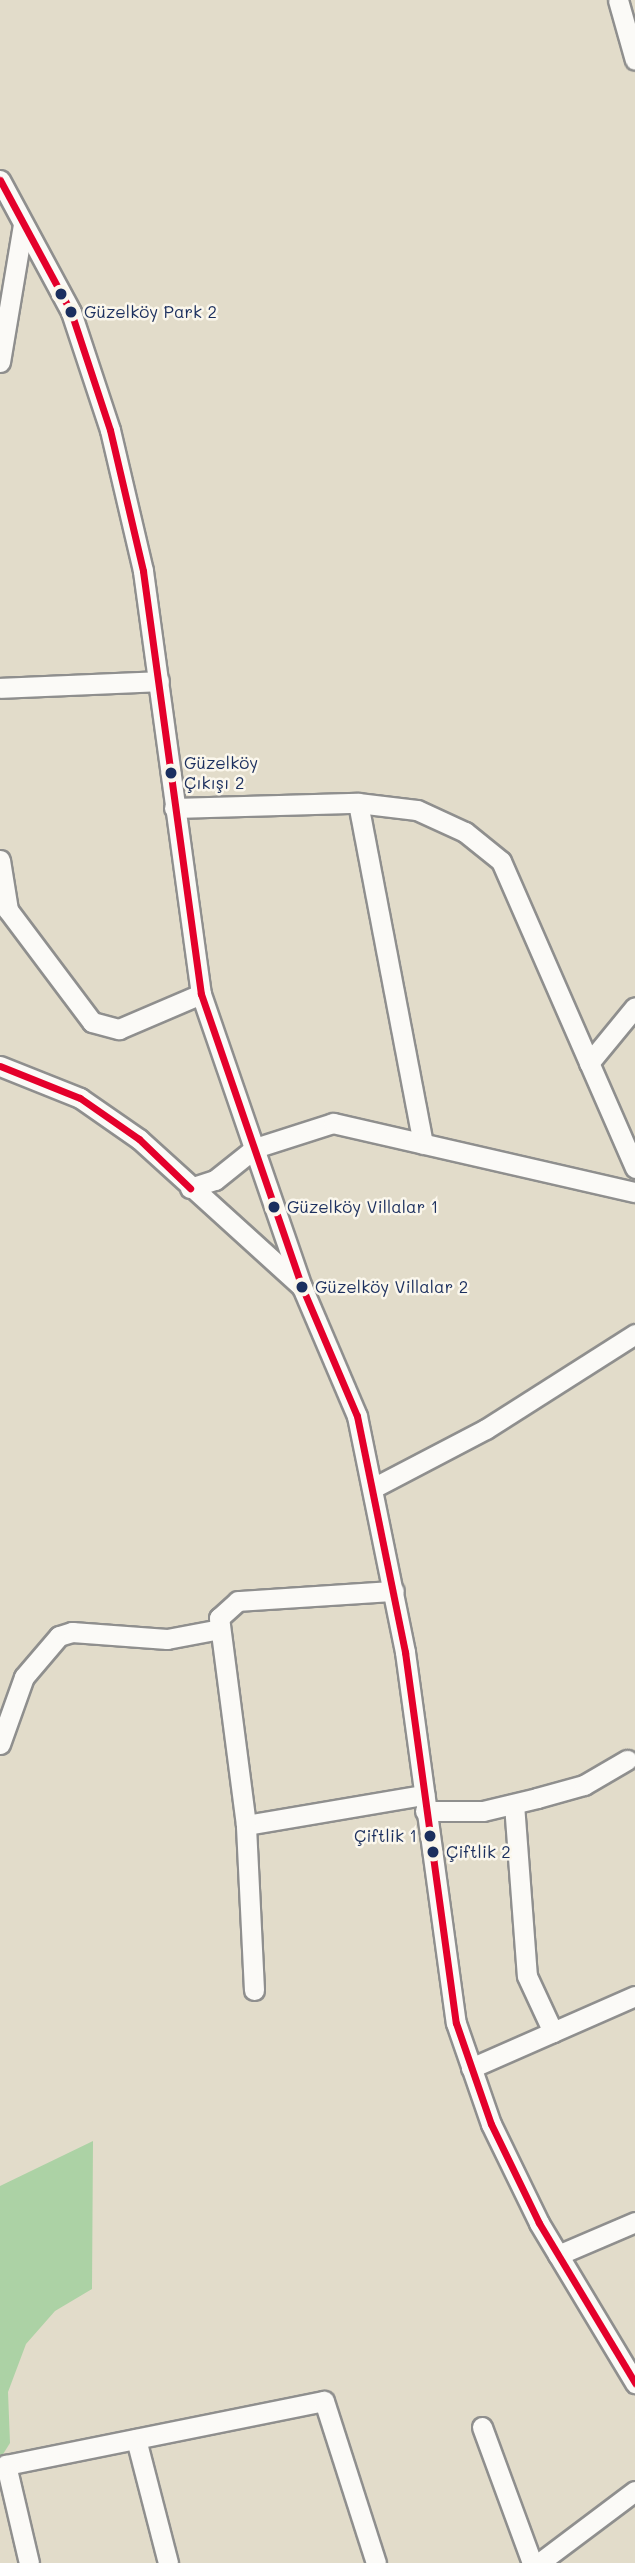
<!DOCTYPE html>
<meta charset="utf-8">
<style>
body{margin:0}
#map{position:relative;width:635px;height:2563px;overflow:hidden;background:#e2dcca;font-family:Mali,sans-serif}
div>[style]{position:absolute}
.green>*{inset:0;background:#acd2a5}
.roads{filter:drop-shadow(2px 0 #8f8f8e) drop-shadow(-2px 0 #8f8f8e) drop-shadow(0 2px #8f8f8e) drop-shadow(0 -2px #8f8f8e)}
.minor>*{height:19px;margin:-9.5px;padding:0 9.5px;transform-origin:9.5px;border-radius:9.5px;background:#fbfaf7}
.bus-1>*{height:7px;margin:-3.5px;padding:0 3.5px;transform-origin:3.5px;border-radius:3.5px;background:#e4002b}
.dots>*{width:19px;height:19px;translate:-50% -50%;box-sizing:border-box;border:4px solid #fbf7ec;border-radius:50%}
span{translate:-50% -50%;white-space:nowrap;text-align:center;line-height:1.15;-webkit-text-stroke:5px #fbf7ec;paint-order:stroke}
.bus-label{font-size:17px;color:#1b2f5e}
.left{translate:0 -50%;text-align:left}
.right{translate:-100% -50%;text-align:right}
</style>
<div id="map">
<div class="green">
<div style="clip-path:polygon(93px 2141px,92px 2289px,55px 2311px,26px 2344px,8px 2392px,10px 2443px,0 2459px,0 2186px)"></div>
</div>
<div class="roads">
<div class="minor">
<div style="left:618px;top:0;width:62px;rotate:74.2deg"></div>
<div style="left:0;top:180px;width:150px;rotate:61.7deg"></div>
<div style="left:71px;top:312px;width:124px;rotate:71.7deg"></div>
<div style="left:110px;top:430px;width:145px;rotate:76.8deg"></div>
<div style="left:143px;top:571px;width:427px;rotate:82.2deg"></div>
<div style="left:201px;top:994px;width:310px;rotate:71deg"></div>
<div style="left:302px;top:1287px;width:140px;rotate:66.9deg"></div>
<div style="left:357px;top:1416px;width:241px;rotate:78.5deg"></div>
<div style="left:405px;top:1652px;width:374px;rotate:82.2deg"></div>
<div style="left:456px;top:2023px;width:107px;rotate:70.9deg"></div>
<div style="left:491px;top:2124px;width:110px;rotate:64.1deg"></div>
<div style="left:539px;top:2223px;width:187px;rotate:59deg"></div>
<div style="left:0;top:362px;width:139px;rotate:-80.5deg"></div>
<div style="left:0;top:688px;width:159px;rotate:-2.5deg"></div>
<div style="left:358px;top:803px;width:347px;rotate:79.2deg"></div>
<div style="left:174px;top:808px;width:184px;rotate:-1.6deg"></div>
<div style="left:358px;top:803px;width:59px;rotate:6.8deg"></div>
<div style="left:417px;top:810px;width:53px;rotate:24.6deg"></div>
<div style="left:465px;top:832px;width:46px;rotate:38.9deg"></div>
<div style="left:501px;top:861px;width:335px;rotate:66.4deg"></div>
<div style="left:0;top:860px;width:51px;rotate:80.9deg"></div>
<div style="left:8px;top:910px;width:140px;rotate:53.1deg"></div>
<div style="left:92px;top:1022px;width:28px;rotate:15deg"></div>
<div style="left:119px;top:1029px;width:89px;rotate:-23.1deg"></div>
<div style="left:589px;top:1063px;width:72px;rotate:-50.6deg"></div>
<div style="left:0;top:1066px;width:86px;rotate:21.8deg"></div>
<div style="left:80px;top:1098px;width:72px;rotate:34.8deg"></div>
<div style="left:139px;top:1139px;width:219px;rotate:42.2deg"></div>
<div style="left:190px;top:1188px;width:26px;rotate:-18deg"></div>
<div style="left:215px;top:1180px;width:51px;rotate:-38.7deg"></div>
<div style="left:255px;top:1148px;width:82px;rotate:-17.8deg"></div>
<div style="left:333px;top:1123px;width:310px;rotate:12.9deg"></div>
<div style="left:373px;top:1488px;width:127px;rotate:-27.6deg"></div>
<div style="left:486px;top:1429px;width:177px;rotate:-32.5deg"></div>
<div style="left:0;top:1744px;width:71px;rotate:-70.3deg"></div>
<div style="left:24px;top:1677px;width:54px;rotate:-49.5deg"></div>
<div style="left:59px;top:1636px;width:14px;rotate:-17deg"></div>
<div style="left:72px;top:1632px;width:95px;rotate:4.2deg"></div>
<div style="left:167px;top:1639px;width:54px;rotate:-10.7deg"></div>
<div style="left:514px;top:1804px;width:172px;rotate:85.7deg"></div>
<div style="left:527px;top:1976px;width:62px;rotate:65.1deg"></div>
<div style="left:425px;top:1811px;width:58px"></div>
<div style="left:483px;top:1811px;width:56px;rotate:-13.5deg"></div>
<div style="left:537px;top:1798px;width:49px;rotate:-15.5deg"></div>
<div style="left:584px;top:1785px;width:50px;rotate:-30.2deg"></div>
<div style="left:246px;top:1825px;width:181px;rotate:-9.6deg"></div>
<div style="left:254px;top:1990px;width:165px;rotate:-92.8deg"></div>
<div style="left:246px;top:1825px;width:209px;rotate:-97.4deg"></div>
<div style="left:219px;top:1618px;width:25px;rotate:-42deg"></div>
<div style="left:238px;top:1601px;width:156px;rotate:-3.7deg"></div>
<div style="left:471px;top:2068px;width:179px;rotate:-23.7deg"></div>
<div style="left:558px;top:2255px;width:84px;rotate:-23.2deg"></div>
<div style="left:482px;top:2427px;width:145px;rotate:69.8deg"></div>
<div style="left:136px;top:2439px;width:128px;rotate:75.5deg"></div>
<div style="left:29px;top:2563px;width:101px;rotate:-103.2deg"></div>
<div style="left:6px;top:2465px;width:324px;rotate:-11.4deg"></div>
<div style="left:324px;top:2401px;width:170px;rotate:72.2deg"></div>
<div style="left:539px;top:2563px;width:120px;rotate:-36.9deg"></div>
</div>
</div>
<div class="bus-1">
<div style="left:0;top:180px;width:150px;rotate:61.7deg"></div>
<div style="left:71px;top:312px;width:124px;rotate:71.7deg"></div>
<div style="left:110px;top:430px;width:145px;rotate:76.8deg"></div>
<div style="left:143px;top:571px;width:427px;rotate:82.2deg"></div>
<div style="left:201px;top:994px;width:310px;rotate:71deg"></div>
<div style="left:302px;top:1287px;width:140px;rotate:66.9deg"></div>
<div style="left:357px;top:1416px;width:241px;rotate:78.5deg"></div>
<div style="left:405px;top:1652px;width:374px;rotate:82.2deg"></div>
<div style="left:456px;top:2023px;width:107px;rotate:70.9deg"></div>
<div style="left:491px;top:2124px;width:110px;rotate:64.1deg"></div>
<div style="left:539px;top:2223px;width:187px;rotate:59deg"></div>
<div style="left:0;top:1066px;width:86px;rotate:21.8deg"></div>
<div style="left:80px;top:1098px;width:72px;rotate:34.8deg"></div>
<div style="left:139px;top:1139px;width:71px;rotate:43.9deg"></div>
</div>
<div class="dots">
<div style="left:61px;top:294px;background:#1b2f5e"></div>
<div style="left:71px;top:312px;background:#1b2f5e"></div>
<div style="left:171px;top:773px;background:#1b2f5e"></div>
<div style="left:274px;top:1207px;background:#1b2f5e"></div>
<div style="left:302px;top:1287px;background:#1b2f5e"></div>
<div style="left:430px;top:1836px;background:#1b2f5e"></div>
<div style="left:433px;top:1852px;background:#1b2f5e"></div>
</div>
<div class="bus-label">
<span class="left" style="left:84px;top:312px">Güzelköy Park 2</span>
<span class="left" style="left:184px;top:773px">Güzelköy<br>Çıkışı 2</span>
<span class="left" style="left:287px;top:1207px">Güzelköy Villalar 1</span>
<span class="left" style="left:315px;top:1287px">Güzelköy Villalar 2</span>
<span class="right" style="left:417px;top:1836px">Çiftlik 1</span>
<span class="left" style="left:446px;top:1852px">Çiftlik 2</span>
</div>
</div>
